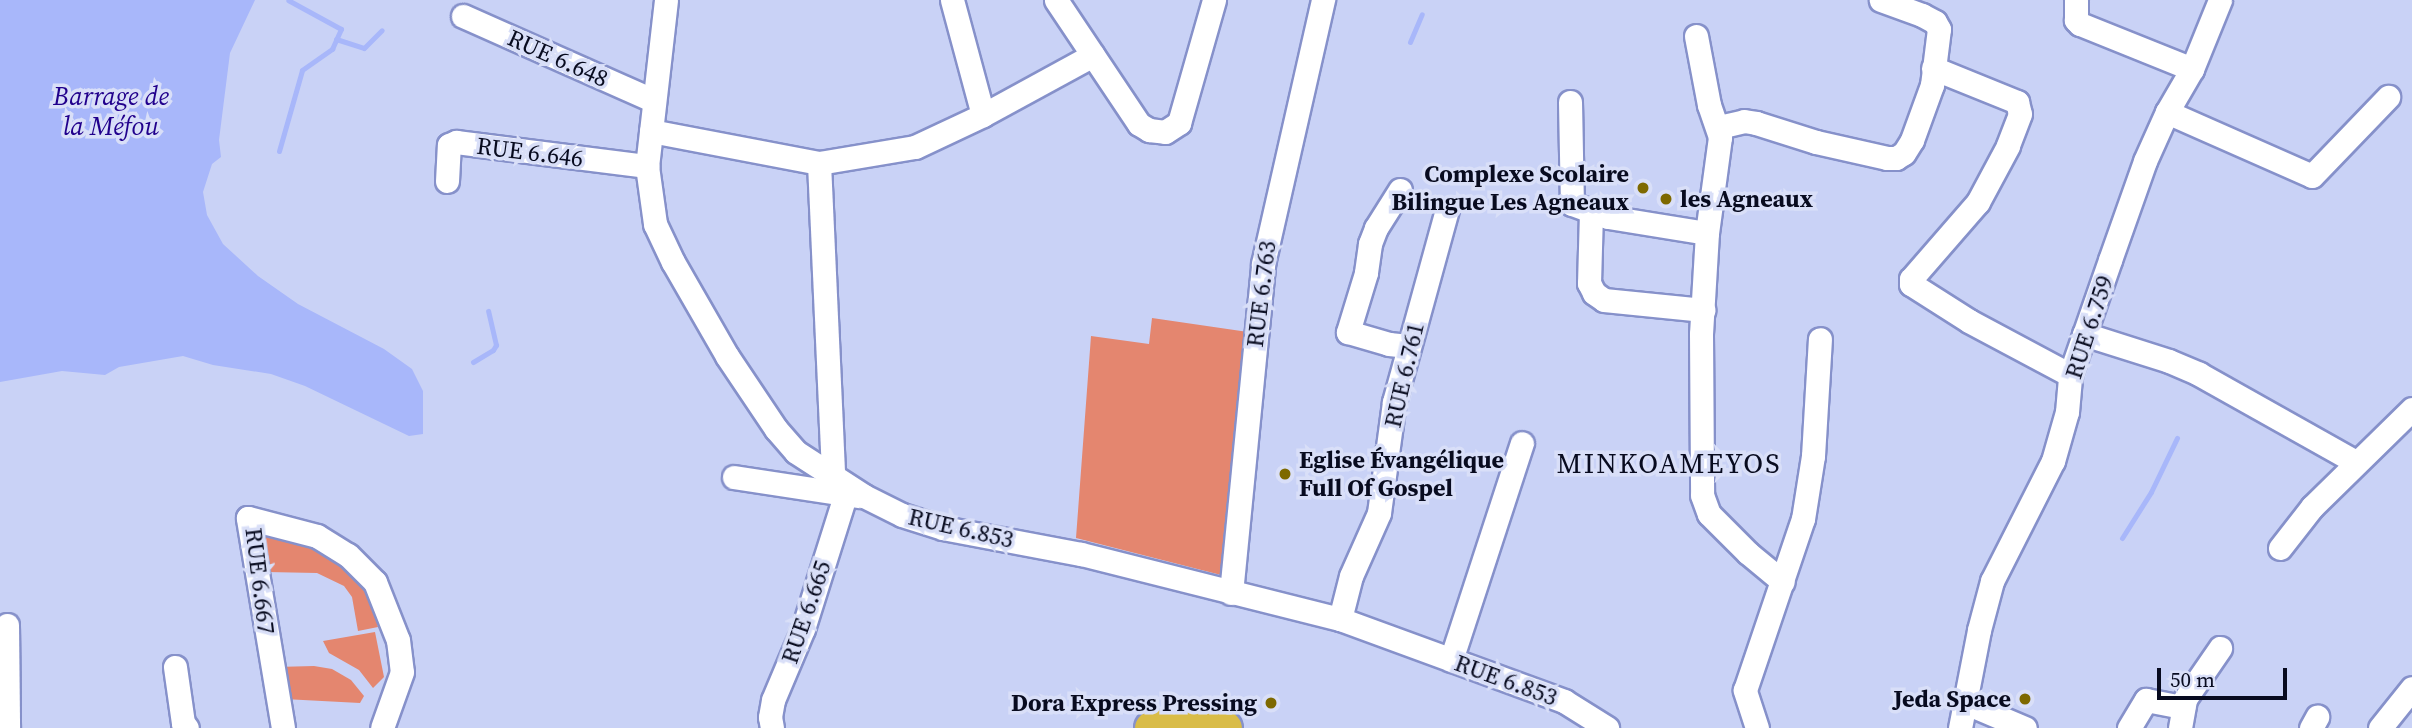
<!DOCTYPE html>
<meta charset="utf-8">
<style>
body{margin:0}
#map{position:relative;width:2412px;height:728px;overflow:hidden;background:#c9d2f6;font-family:"Source Serif 4",serif}
div>[style]{position:absolute}
.green>*{inset:0;background:#e4866f}
.water>*{inset:0;background:#a8b7fa}
.stream>*{height:5px;margin:-2.5px;padding:0 2.5px;transform-origin:2.5px;border-radius:2.5px;background:#a8b7fa}
.roads{filter:drop-shadow(2px 0 #8691ca) drop-shadow(-2px 0 #8691ca) drop-shadow(0 2px #8691ca) drop-shadow(0 -2px #8691ca)}
.minor>*{height:23px;margin:-11.5px;padding:0 11.5px;transform-origin:11.5px;border-radius:11.5px;background:#fff}
.highway>*{height:35px;margin:-17.5px;padding:0 17.5px;transform-origin:17.5px;border-radius:17.5px;background:#d9bc48}
.dots>*{width:19px;height:19px;translate:-50% -50%;box-sizing:border-box;border:4px solid #d9dff8;border-radius:50%}
span{translate:-50% -50%;white-space:nowrap;text-align:center;line-height:1.15;-webkit-text-stroke:7px #d9dff8;paint-order:stroke}
.street-label{font-size:24px;color:#080b1f}
.poi-label{font-size:24px;color:#080b1f;font-weight:700}
.right{translate:-100% -50%;text-align:right}
.left{translate:0 -50%;text-align:left}
.water-label{font-size:26px;color:#21008c;font-style:italic}
.quarter-label{font-size:28px;color:#080b1f;letter-spacing:2px}
.scale{position:absolute;left:2157px;top:668px;width:130px;height:32px;box-sizing:border-box;border:4px solid #080b1f;border-top:0;padding-left:9px;font-size:21px;line-height:24px;white-space:nowrap;color:#080b1f;-webkit-text-stroke:5px #d9dff8;paint-order:stroke}
</style>
<div id="map">
<div class="green">
<div style="clip-path:polygon(1152px 318px,1248px 332px,1225px 576px,1076px 538px,1091px 336px,1149px 344px)"></div>
<div style="clip-path:polygon(262px 525px,301px 534px,366px 577px,378px 627px,358px 631px,352px 597px,344px 586px,317px 573px,267px 572px)"></div>
<div style="clip-path:polygon(375px 632px,384px 677px,373px 688px,359px 670px,329px 653px,323px 641px)"></div>
<div style="clip-path:polygon(314px 666px,332px 669px,351px 680px,364px 696px,360px 703px,284px 699px,276px 667px)"></div>
</div>
<div class="water">
<div style="clip-path:polygon(0 0,255px 0,230px 53px,219px 140px,221px 157px,212px 164px,203px 192px,207px 215px,223px 244px,258px 276px,298px 304px,384px 349px,412px 369px,423px 391px,423px 434px,409px 436px,305px 386px,271px 374px,213px 365px,183px 356px,119px 367px,105px 375px,62px 371px,0 382px)"></div>
</div>
<div class="stream">
<div style="left:336px;top:39px;width:29px;rotate:18deg"></div>
<div style="left:364px;top:48px;width:25px;rotate:-45deg"></div>
<div style="left:1410px;top:42px;width:30px;rotate:-67deg"></div>
<div style="left:279px;top:151px;width:84px;rotate:-74.1deg"></div>
<div style="left:302px;top:70px;width:37px;rotate:-35deg"></div>
<div style="left:332px;top:49px;width:22px;rotate:-66deg"></div>
<div style="left:341px;top:29px;width:60px;rotate:-151.3deg"></div>
<div style="left:473px;top:362px;width:23px;rotate:-31deg"></div>
<div style="left:493px;top:350px;width:6px;rotate:-59deg"></div>
<div style="left:496px;top:345px;width:35px;rotate:-103deg"></div>
<div style="left:2122px;top:538px;width:54px;rotate:-57.8deg"></div>
<div style="left:2151px;top:492px;width:60px;rotate:-64.3deg"></div>
</div>
<div class="roads">
<div class="minor">
<div style="left:666px;top:0;width:167px;rotate:96.5deg"></div>
<div style="left:647px;top:166px;width:59px;rotate:82.1deg"></div>
<div style="left:655px;top:224px;width:42px;rotate:64.7deg"></div>
<div style="left:673px;top:262px;width:108px;rotate:60.1deg"></div>
<div style="left:727px;top:356px;width:88px;rotate:56.1deg"></div>
<div style="left:776px;top:429px;width:30px;rotate:49deg"></div>
<div style="left:796px;top:452px;width:81px;rotate:32.9deg"></div>
<div style="left:864px;top:496px;width:42px;rotate:26.6deg"></div>
<div style="left:902px;top:515px;width:43px;rotate:17.6deg"></div>
<div style="left:943px;top:528px;width:140px;rotate:10.7deg"></div>
<div style="left:1081px;top:554px;width:267px;rotate:14.1deg"></div>
<div style="left:1340px;top:619px;width:239px;rotate:20.1deg"></div>
<div style="left:1564px;top:701px;width:51px;rotate:32.1deg"></div>
<div style="left:952px;top:0;width:119px;rotate:74.9deg"></div>
<div style="left:1056px;top:0;width:149px;rotate:56.2deg"></div>
<div style="left:1139px;top:124px;width:12px;rotate:31deg"></div>
<div style="left:1149px;top:130px;width:16px;rotate:7deg"></div>
<div style="left:1165px;top:132px;width:17px;rotate:-33deg"></div>
<div style="left:1179px;top:123px;width:128px;rotate:-74.1deg"></div>
<div style="left:463px;top:16px;width:208px;rotate:23.9deg"></div>
<div style="left:1696px;top:36px;width:70px;rotate:79.3deg"></div>
<div style="left:1709px;top:105px;width:34px;rotate:71deg"></div>
<div style="left:1720px;top:137px;width:97px;rotate:97.7deg"></div>
<div style="left:1707px;top:233px;width:101px;rotate:93.4deg"></div>
<div style="left:1701px;top:334px;width:161px;rotate:89.6deg"></div>
<div style="left:1702px;top:495px;width:20px;rotate:70deg"></div>
<div style="left:1709px;top:514px;width:55px;rotate:45deg"></div>
<div style="left:1748px;top:553px;width:45px;rotate:39.6deg"></div>
<div style="left:1933px;top:68px;width:91px;rotate:22deg"></div>
<div style="left:2017px;top:102px;width:12px;rotate:76deg"></div>
<div style="left:2020px;top:114px;width:34px;rotate:111deg"></div>
<div style="left:2008px;top:146px;width:64px;rotate:118.2deg"></div>
<div style="left:1978px;top:202px;width:102px;rotate:131deg"></div>
<div style="left:1911px;top:279px;width:5px;rotate:90deg"></div>
<div style="left:1911px;top:284px;width:69px;rotate:32.5deg"></div>
<div style="left:1969px;top:321px;width:115px;rotate:28.1deg"></div>
<div style="left:2192px;top:69px;width:74px;rotate:-67.9deg"></div>
<div style="left:1570px;top:102px;width:102px;rotate:88.9deg"></div>
<div style="left:1572px;top:204px;width:38px;rotate:20deg"></div>
<div style="left:1608px;top:217px;width:100px;rotate:9.2deg"></div>
<div style="left:2167px;top:112px;width:158px;rotate:23.8deg"></div>
<div style="left:2312px;top:176px;width:110px;rotate:-46.1deg"></div>
<div style="left:1719px;top:127px;width:26px;rotate:-13deg"></div>
<div style="left:1744px;top:121px;width:12px;rotate:9deg"></div>
<div style="left:1756px;top:123px;width:63px;rotate:17.6deg"></div>
<div style="left:1816px;top:142px;width:73px;rotate:12.7deg"></div>
<div style="left:1887px;top:158px;width:9px"></div>
<div style="left:1896px;top:158px;width:9px;rotate:-32deg"></div>
<div style="left:1904px;top:153px;width:15px;rotate:-58deg"></div>
<div style="left:1912px;top:140px;width:59px;rotate:-70deg"></div>
<div style="left:1932px;top:85px;width:56px;rotate:-82.9deg"></div>
<div style="left:1939px;top:29px;width:8px;rotate:-120deg"></div>
<div style="left:1935px;top:22px;width:15px;rotate:-152deg"></div>
<div style="left:1922px;top:15px;width:44px;rotate:-159.9deg"></div>
<div style="left:651px;top:131px;width:171px;rotate:10.8deg"></div>
<div style="left:819px;top:163px;width:97px;rotate:-9.5deg"></div>
<div style="left:915px;top:147px;width:75px;rotate:-25.2deg"></div>
<div style="left:983px;top:115px;width:125px;rotate:-28.6deg"></div>
<div style="left:819px;top:163px;width:313px;rotate:87.4deg"></div>
<div style="left:447px;top:181px;width:36px;rotate:-87deg"></div>
<div style="left:449px;top:145px;width:8px;rotate:-23deg"></div>
<div style="left:456px;top:142px;width:193px;rotate:7.2deg"></div>
<div style="left:1400px;top:190px;width:45px;rotate:122.3deg"></div>
<div style="left:1376px;top:228px;width:17px;rotate:111deg"></div>
<div style="left:1370px;top:244px;width:29px;rotate:98deg"></div>
<div style="left:1366px;top:273px;width:62px;rotate:107deg"></div>
<div style="left:1348px;top:332px;width:43px;rotate:16.3deg"></div>
<div style="left:1389px;top:344px;width:19px;rotate:6deg"></div>
<div style="left:1591px;top:212px;width:71px;rotate:91.6deg"></div>
<div style="left:1589px;top:283px;width:11px;rotate:63deg"></div>
<div style="left:1594px;top:293px;width:12px;rotate:35deg"></div>
<div style="left:1604px;top:300px;width:100px;rotate:5.7deg"></div>
<div style="left:2084px;top:334px;width:89px;rotate:17.6deg"></div>
<div style="left:2169px;top:361px;width:33px;rotate:23deg"></div>
<div style="left:2199px;top:374px;width:180px;rotate:29.3deg"></div>
<div style="left:734px;top:477px;width:125px;rotate:8.7deg"></div>
<div style="left:2280px;top:548px;width:52px;rotate:-52deg"></div>
<div style="left:2312px;top:507px;width:140px;rotate:-44.4deg"></div>
<div style="left:1231px;top:593px;width:331px;rotate:-84.4deg"></div>
<div style="left:1263px;top:264px;width:271px;rotate:-77.2deg"></div>
<div style="left:1340px;top:619px;width:44px;rotate:-75.7deg"></div>
<div style="left:1351px;top:576px;width:69px;rotate:-66deg"></div>
<div style="left:1379px;top:513px;width:112px;rotate:-82.3deg"></div>
<div style="left:1394px;top:402px;width:199px;rotate:-74.6deg"></div>
<div style="left:7px;top:625px;width:103px;rotate:89.4deg"></div>
<div style="left:1451px;top:660px;width:228px;rotate:-71.9deg"></div>
<div style="left:175px;top:667px;width:57px;rotate:81.9deg"></div>
<div style="left:183px;top:723px;width:6px;rotate:51deg"></div>
<div style="left:1966px;top:703px;width:64px;rotate:23deg"></div>
<div style="left:283px;top:728px;width:213px;rotate:-99.5deg"></div>
<div style="left:248px;top:518px;width:71px;rotate:14.6deg"></div>
<div style="left:317px;top:536px;width:36px;rotate:32deg"></div>
<div style="left:348px;top:555px;width:38px;rotate:45deg"></div>
<div style="left:375px;top:582px;width:62px;rotate:68.4deg"></div>
<div style="left:398px;top:640px;width:32px;rotate:83deg"></div>
<div style="left:402px;top:672px;width:59px;rotate:109.7deg"></div>
<div style="left:772px;top:728px;width:11px;rotate:-100deg"></div>
<div style="left:770px;top:717px;width:17px;rotate:-80deg"></div>
<div style="left:773px;top:700px;width:77px;rotate:-67.1deg"></div>
<div style="left:803px;top:629px;width:139px;rotate:-72.5deg"></div>
<div style="left:1757px;top:728px;width:40px;rotate:-108deg"></div>
<div style="left:1745px;top:690px;width:181px;rotate:-71.3deg"></div>
<div style="left:1803px;top:519px;width:64px;rotate:-81deg"></div>
<div style="left:1813px;top:456px;width:117px;rotate:-86.6deg"></div>
<div style="left:1960px;top:728px;width:100px;rotate:-79deg"></div>
<div style="left:1979px;top:630px;width:51px;rotate:-75.1deg"></div>
<div style="left:1992px;top:581px;width:135px;rotate:-63.1deg"></div>
<div style="left:2053px;top:461px;width:51px;rotate:-74.1deg"></div>
<div style="left:2067px;top:412px;width:37px;rotate:-85deg"></div>
<div style="left:2070px;top:375px;width:122px;rotate:-70.8deg"></div>
<div style="left:2110px;top:260px;width:105px;rotate:-70.5deg"></div>
<div style="left:2145px;top:161px;width:54px;rotate:-65.8deg"></div>
<div style="left:2167px;top:112px;width:50px;rotate:-59.8deg"></div>
<div style="left:2192px;top:69px;width:121px;rotate:-158.1deg"></div>
<div style="left:2080px;top:24px;width:6px;rotate:-135deg"></div>
<div style="left:2076px;top:20px;width:20px;rotate:-90deg"></div>
<div style="left:2129px;top:728px;width:33px;rotate:-59deg"></div>
<div style="left:2146px;top:700px;width:38px;rotate:11deg"></div>
<div style="left:2180px;top:728px;width:29px;rotate:-80deg"></div>
<div style="left:2185px;top:699px;width:62px;rotate:-55.5deg"></div>
<div style="left:2311px;top:728px;width:13px;rotate:-61deg"></div>
<div style="left:2380px;top:728px;width:51px;rotate:-51.3deg"></div>
</div>
<div class="highway">
<div style="left:1152px;top:728px;width:24px;rotate:-7deg"></div>
<div style="left:1176px;top:725px;width:48px;rotate:3.6deg"></div>
</div>
</div>
<div class="dots">
<div style="left:1643px;top:188px;background:#7e6900"></div>
<div style="left:1666px;top:199px;background:#7e6900"></div>
<div style="left:1285px;top:474px;background:#7e6900"></div>
<div style="left:2025px;top:699px;background:#7e6900"></div>
<div style="left:1271px;top:703px;background:#7e6900"></div>
</div>
<div class="street-label">
<span style="left:558px;top:58px;rotate:24deg">RUE 6.648</span>
<span style="left:530px;top:152px;rotate:7deg">RUE 6.646</span>
<span style="left:1261px;top:294px;rotate:-83deg">RUE 6.763</span>
<span style="left:2089px;top:327px;rotate:-72deg">RUE 6.759</span>
<span style="left:1404px;top:375px;rotate:-77deg">RUE 6.761</span>
<span style="left:961px;top:528px;rotate:13deg">RUE 6.853</span>
<span style="left:260px;top:581px;rotate:83deg">RUE 6.667</span>
<span style="left:806px;top:612px;rotate:-71deg">RUE 6.665</span>
<span style="left:1506px;top:680px;rotate:20deg">RUE 6.853</span>
</div>
<div class="poi-label">
<span class="right" style="left:1629px;top:188px">Complexe Scolaire<br>Bilingue Les Agneaux</span>
<span class="left" style="left:1680px;top:199px">les Agneaux</span>
<span class="left" style="left:1299px;top:474px">Eglise Évangélique<br>Full Of Gospel</span>
<span class="right" style="left:2011px;top:699px">Jeda Space</span>
<span class="right" style="left:1257px;top:703px">Dora Express Pressing</span>
</div>
<div class="water-label">
<span style="left:111px;top:112px">Barrage de<br>la Méfou</span>
</div>
<div class="quarter-label">
<span style="left:1669px;top:463px">MINKOAMEYOS</span>
</div>
<div class="scale">50 m</div>
</div>
